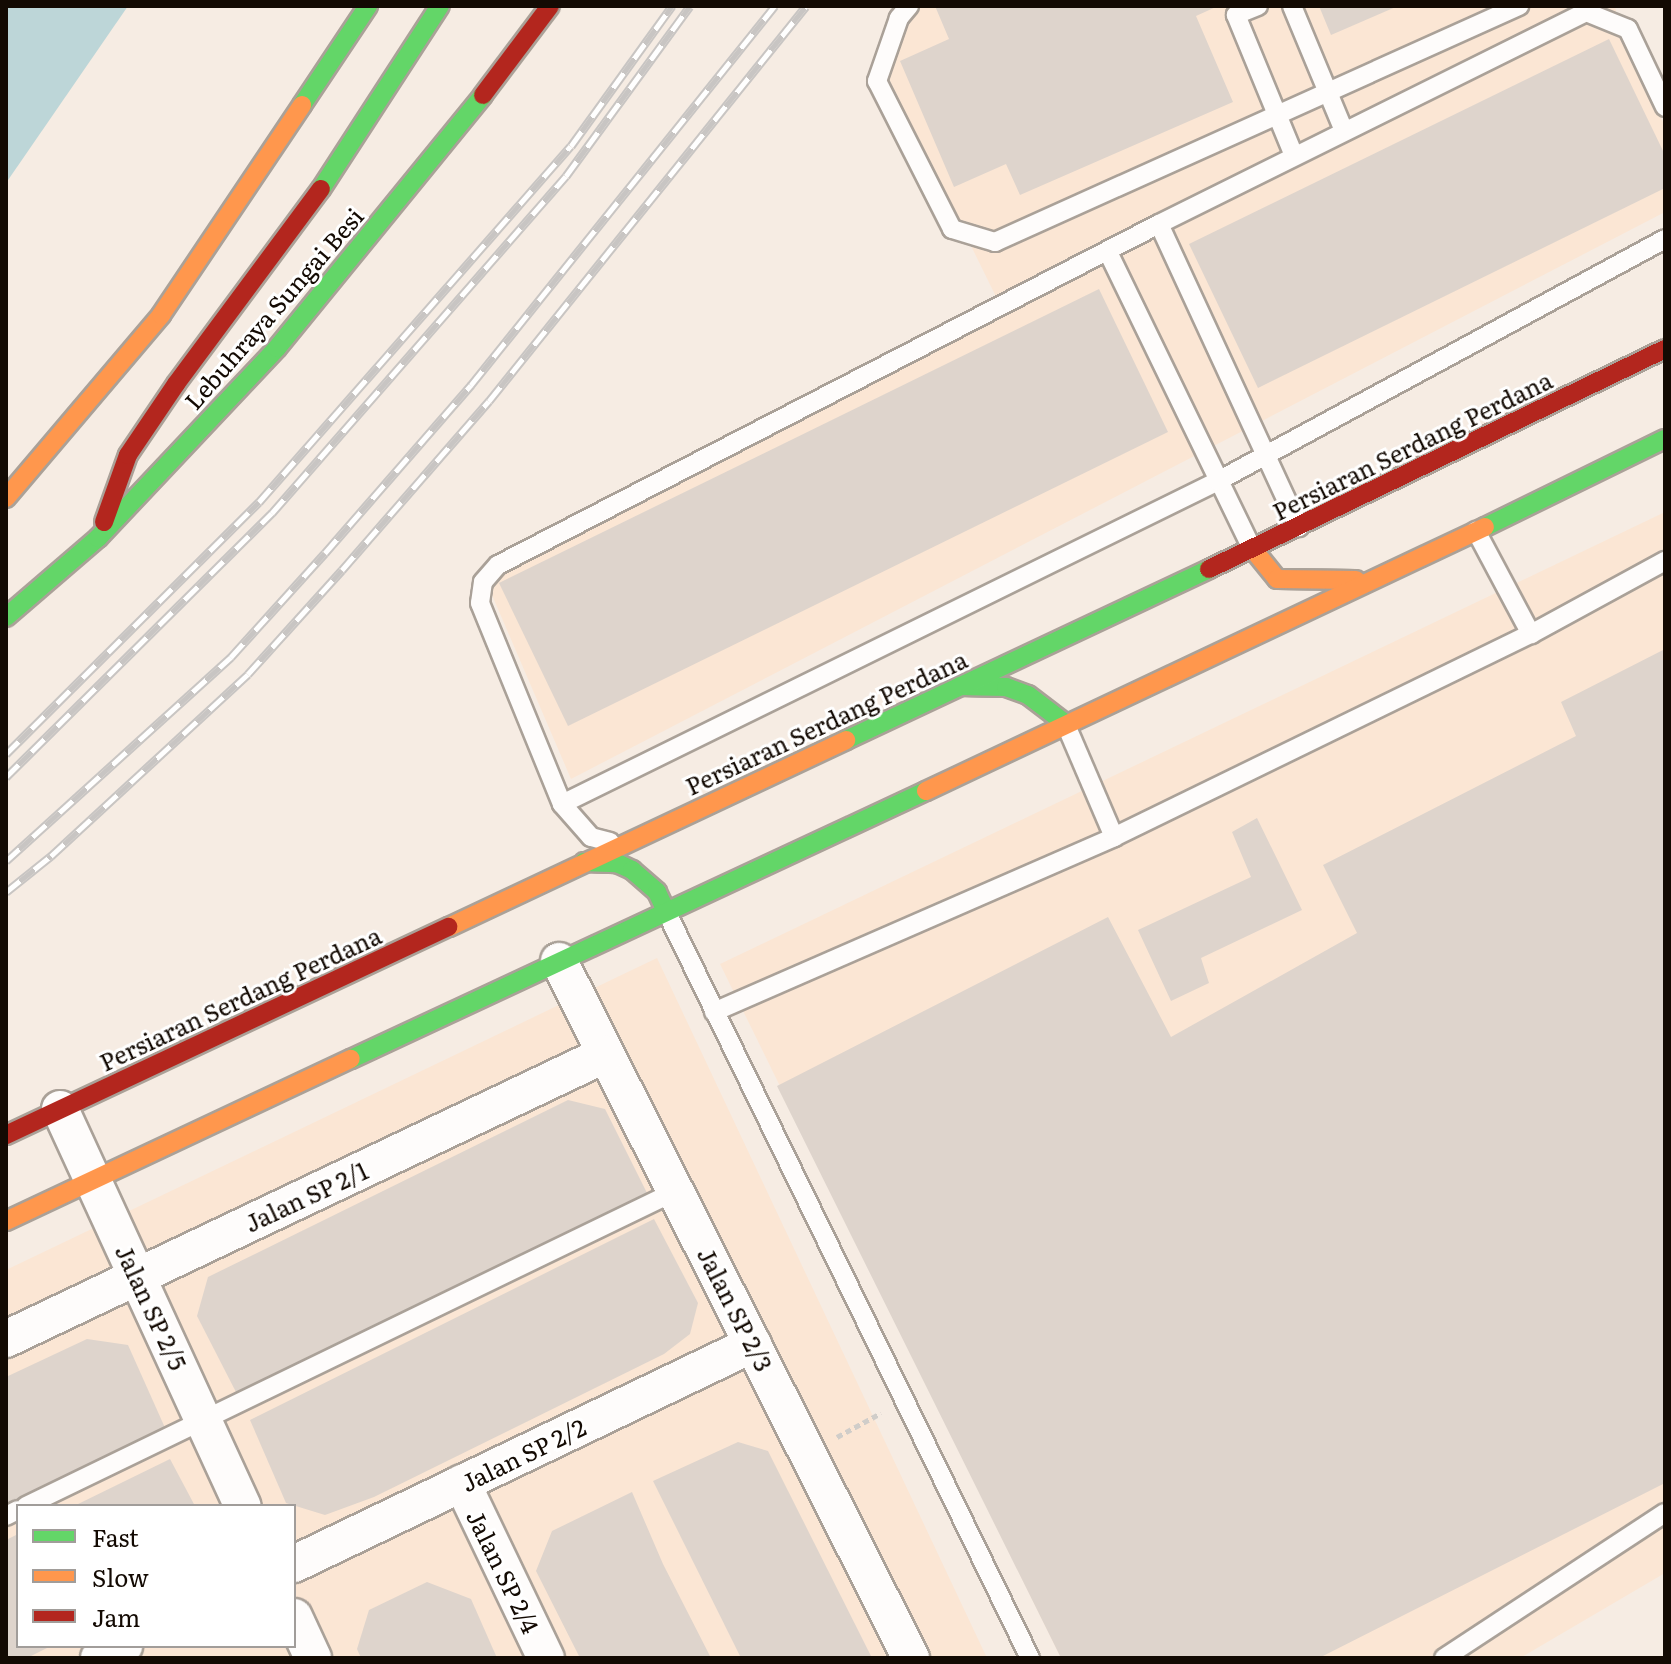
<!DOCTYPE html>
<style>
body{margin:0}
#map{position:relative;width:1671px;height:1664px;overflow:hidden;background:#f6ece3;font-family:Literata,serif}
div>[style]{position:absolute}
.built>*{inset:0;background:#fbe6d4}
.water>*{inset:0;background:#bdd6d8}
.building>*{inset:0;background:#ded4cc}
.path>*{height:5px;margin-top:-2.5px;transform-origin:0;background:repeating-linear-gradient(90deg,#d0cdc9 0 6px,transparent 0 10px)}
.roads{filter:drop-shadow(2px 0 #aaa198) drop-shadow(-2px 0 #aaa198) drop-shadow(0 2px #aaa198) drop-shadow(0 -2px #aaa198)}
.lane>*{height:18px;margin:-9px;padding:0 9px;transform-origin:9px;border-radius:9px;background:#fefcfb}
.street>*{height:36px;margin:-18px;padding:0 18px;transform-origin:18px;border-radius:18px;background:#fefcfb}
.fast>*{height:18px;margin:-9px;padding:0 9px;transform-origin:9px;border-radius:9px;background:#63d668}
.slow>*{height:18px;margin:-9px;padding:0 9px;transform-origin:9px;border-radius:9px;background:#ff974d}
.jam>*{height:18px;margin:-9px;padding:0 9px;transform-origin:9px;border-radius:9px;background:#b3261e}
.rail>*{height:9px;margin-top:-4.5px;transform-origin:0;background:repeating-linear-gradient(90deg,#fff 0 18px,#c8c5c3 0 36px);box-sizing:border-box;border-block:2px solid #c8c5c3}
span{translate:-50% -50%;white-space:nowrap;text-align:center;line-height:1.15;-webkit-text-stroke:6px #fff;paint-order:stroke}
.street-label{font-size:24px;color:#130a03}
.frame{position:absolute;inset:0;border:8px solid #130a03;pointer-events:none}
.legend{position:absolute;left:16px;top:1504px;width:280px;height:144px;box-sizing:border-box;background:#fff;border:2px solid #a19d9a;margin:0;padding:10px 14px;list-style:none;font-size:24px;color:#130a03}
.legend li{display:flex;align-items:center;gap:16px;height:40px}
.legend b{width:40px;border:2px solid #a19d9a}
</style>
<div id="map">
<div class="built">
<div style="clip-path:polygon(921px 6px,1615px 6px,1620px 34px,1665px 126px,1665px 212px,571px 779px,489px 588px,503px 571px,1005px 315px,888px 77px,904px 23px)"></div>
<div style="clip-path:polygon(1665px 512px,1665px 1573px,1520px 1658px,1061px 1658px,720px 964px)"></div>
<div style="clip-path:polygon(evenodd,657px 958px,987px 1658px,6px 1658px,6px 1270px,657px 958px,18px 1506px,294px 1506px,294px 1646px,18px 1646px,18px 1506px)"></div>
</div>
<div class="water">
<div style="clip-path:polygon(6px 6px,128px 6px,6px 183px)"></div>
</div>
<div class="building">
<div style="clip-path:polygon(935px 6px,1218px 6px,1196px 16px,1233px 102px,1020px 195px,1006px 164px,954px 187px,900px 61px,949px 39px)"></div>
<div style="clip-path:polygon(1319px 6px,1398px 6px,1331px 35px)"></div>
<div style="clip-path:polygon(1609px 39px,1665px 155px,1665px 188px,1258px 388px,1189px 244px)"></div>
<div style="clip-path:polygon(1099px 289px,1168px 432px,568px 726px,499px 583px)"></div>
<div style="clip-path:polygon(1665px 649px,1665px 1483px,1319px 1658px,1061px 1658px,777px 1086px,1108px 917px,1171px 1037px,1357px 933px,1323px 865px,1576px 736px,1561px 702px)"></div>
<div style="clip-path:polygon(1257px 818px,1302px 910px,1201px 958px,1209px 983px,1171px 1001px,1138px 930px,1251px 877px,1232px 832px)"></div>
<div style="clip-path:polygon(568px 1100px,605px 1109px,648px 1195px,238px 1396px,197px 1316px,208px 1277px)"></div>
<div style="clip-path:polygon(654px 1219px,698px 1303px,690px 1334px,664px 1354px,374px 1497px,325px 1515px,286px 1503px,250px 1420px)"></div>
<div style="clip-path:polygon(87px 1339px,128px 1345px,166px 1430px,6px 1505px,6px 1377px)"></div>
<div style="clip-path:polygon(738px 1442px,768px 1451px,872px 1658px,741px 1658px,653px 1481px)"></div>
<div style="clip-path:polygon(170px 1459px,195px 1506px,74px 1506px)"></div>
<div style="clip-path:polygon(632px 1492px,663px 1564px,711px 1658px,580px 1658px,536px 1571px,552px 1531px)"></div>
<div style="clip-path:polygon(18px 1534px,18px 1646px,51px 1646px,27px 1658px,6px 1658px,6px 1540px)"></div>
<div style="clip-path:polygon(427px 1582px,471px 1599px,497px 1658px,361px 1658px,357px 1649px,369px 1610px)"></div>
</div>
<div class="path">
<div style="left:837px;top:1437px;width:50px;rotate:-28.6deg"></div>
</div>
<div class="roads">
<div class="lane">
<div style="left:909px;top:6px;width:16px;rotate:130deg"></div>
<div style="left:899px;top:18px;width:67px;rotate:109.2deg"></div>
<div style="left:877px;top:81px;width:166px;rotate:63.1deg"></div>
<div style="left:952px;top:229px;width:45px;rotate:16.8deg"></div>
<div style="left:995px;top:242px;width:575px;rotate:-24.25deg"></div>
<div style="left:1258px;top:6px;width:24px;rotate:158deg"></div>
<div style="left:1236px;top:15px;width:152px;rotate:67.6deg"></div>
<div style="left:1292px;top:6px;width:135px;rotate:67.4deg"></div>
<div style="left:1159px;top:224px;width:334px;rotate:65.2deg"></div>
<div style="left:1108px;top:252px;width:329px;rotate:64.1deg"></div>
<div style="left:1476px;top:531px;width:117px;rotate:61.9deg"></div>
<div style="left:1066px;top:725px;width:122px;rotate:66.8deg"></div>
<div style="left:562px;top:804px;width:731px;rotate:-26.21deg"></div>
<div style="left:1218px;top:481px;width:508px;rotate:-28.43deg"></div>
<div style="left:610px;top:842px;width:20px;rotate:-165deg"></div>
<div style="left:591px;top:837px;width:44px;rotate:-131.3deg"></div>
<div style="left:562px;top:804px;width:217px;rotate:-112.2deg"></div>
<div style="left:480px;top:603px;width:21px;rotate:-82deg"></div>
<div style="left:483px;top:582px;width:23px;rotate:-49deg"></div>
<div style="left:498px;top:565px;width:744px;rotate:-27.29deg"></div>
<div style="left:1159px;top:224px;width:477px;rotate:-26.4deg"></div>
<div style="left:1586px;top:12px;width:45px;rotate:22deg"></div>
<div style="left:1628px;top:29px;width:86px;rotate:64.6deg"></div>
<div style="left:666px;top:911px;width:831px;rotate:64.02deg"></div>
<div style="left:714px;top:1012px;width:437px;rotate:-23.6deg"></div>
<div style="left:1114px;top:837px;width:464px;rotate:-26deg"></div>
<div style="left:1531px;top:634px;width:153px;rotate:-28.6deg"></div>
<div style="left:26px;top:1506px;width:722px;rotate:-25.86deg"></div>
<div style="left:6px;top:1516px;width:13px;rotate:-27deg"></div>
<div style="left:1444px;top:1658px;width:264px;rotate:-33.3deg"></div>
</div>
<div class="street">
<div style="left:559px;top:961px;width:781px;rotate:63.21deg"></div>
<div style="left:60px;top:1109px;width:437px;rotate:65.3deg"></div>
<div style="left:6px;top:1339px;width:664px;rotate:-25.41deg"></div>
<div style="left:462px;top:1483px;width:194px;rotate:64.4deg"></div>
<div style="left:294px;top:1564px;width:509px;rotate:-25.61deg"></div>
<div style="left:294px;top:1617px;width:45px;rotate:65.1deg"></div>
<div style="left:99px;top:1658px;width:28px;rotate:-26deg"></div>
</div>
<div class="fast">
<div style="left:302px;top:105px;width:119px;rotate:-56.3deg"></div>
<div style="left:321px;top:189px;width:218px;rotate:-57deg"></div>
<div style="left:1485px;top:527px;width:200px;rotate:-26.1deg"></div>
<div style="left:6px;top:617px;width:121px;rotate:-40.7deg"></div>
<div style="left:98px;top:538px;width:261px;rotate:-46.7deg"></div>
<div style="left:277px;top:348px;width:326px;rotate:-50.8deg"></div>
<div style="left:960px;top:686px;width:46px;rotate:1.2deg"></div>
<div style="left:1006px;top:687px;width:23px;rotate:20deg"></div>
<div style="left:1028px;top:695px;width:48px;rotate:37.3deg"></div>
<div style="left:846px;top:740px;width:401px;rotate:-25.2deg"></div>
<div style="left:584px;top:862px;width:33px;rotate:2deg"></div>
<div style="left:617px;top:863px;width:17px;rotate:25deg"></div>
<div style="left:632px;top:870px;width:33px;rotate:41deg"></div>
<div style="left:657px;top:892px;width:21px;rotate:65deg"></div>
<div style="left:351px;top:1059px;width:634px;rotate:-24.99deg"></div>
</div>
<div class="slow">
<div style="left:6px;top:498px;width:240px;rotate:-49.7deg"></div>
<div style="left:161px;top:315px;width:253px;rotate:-56.1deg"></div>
<div style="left:1252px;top:548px;width:40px;rotate:51deg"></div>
<div style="left:1277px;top:579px;width:79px;rotate:0.7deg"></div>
<div style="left:926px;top:791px;width:618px;rotate:-25.28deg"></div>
<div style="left:449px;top:927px;width:439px;rotate:-25.2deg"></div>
<div style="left:6px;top:1221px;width:381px;rotate:-25.2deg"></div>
</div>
<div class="jam">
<div style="left:483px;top:95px;width:111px;rotate:-53deg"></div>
<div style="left:104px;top:522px;width:71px;rotate:-70.3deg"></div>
<div style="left:128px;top:455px;width:86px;rotate:-55.9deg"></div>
<div style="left:176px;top:384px;width:243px;rotate:-53.4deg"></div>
<div style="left:1209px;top:569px;width:506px;rotate:-25.76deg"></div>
<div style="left:6px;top:1135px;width:489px;rotate:-25.2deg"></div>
</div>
</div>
<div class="rail">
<div style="left:6px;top:754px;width:357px;rotate:-44.9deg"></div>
<div style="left:259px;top:502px;width:473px;rotate:-48.8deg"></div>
<div style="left:571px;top:146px;width:173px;rotate:-54.2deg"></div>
<div style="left:6px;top:777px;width:375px;rotate:-44.8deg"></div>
<div style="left:272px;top:513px;width:447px;rotate:-48.9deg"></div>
<div style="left:566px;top:176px;width:210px;rotate:-53.9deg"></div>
<div style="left:6px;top:861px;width:304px;rotate:-42.2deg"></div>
<div style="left:231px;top:657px;width:140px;rotate:-47.9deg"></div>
<div style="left:325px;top:553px;width:223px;rotate:-49deg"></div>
<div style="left:471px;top:385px;width:486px;rotate:-51.3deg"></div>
<div style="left:6px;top:892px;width:58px;rotate:-38.7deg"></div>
<div style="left:51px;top:856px;width:268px;rotate:-42.7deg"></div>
<div style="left:248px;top:674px;width:140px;rotate:-47.9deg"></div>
<div style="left:342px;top:570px;width:224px;rotate:-49deg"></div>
<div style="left:489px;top:401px;width:506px;rotate:-51.25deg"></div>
</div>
<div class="street-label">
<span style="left:273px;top:308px;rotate:-49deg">Lebuhraya Sungai Besi</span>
<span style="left:1412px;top:445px;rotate:-26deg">Persiaran Serdang Perdana</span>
<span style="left:826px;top:722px;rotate:-25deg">Persiaran Serdang Perdana</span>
<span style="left:240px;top:998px;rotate:-25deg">Persiaran Serdang Perdana</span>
<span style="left:306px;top:1196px;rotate:-25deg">Jalan SP 2/1</span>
<span style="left:152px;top:1307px;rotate:65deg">Jalan SP 2/5</span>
<span style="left:736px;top:1309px;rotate:63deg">Jalan SP 2/3</span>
<span style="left:523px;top:1454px;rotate:-26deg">Jalan SP 2/2</span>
<span style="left:504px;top:1571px;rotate:64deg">Jalan SP 2/4</span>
</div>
<div class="frame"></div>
<ul class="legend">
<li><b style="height:10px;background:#63d668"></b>Fast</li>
<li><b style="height:10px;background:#ff974d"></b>Slow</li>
<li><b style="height:10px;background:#b3261e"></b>Jam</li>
</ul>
</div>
